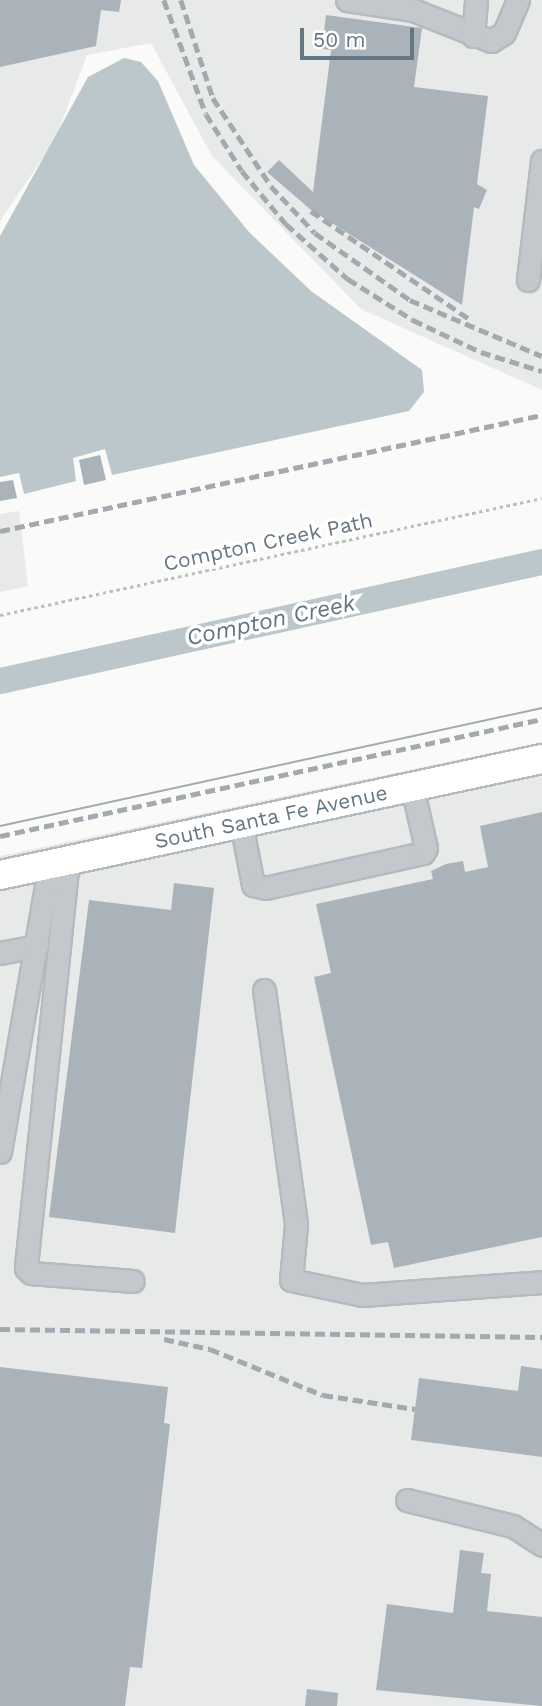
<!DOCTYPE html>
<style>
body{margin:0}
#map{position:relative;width:542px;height:1706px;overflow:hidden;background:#fafaf8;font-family:"Work Sans",sans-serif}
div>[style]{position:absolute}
.built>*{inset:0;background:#e8e9e9}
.water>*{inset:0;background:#bbc7cb}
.river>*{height:26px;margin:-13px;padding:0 13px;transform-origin:13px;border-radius:13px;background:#bbc7cb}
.building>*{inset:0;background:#aab3b9}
.path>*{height:2.5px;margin-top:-1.25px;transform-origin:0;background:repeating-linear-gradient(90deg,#bbbfc2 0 3.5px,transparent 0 7px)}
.roads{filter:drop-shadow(2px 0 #b5babe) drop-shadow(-2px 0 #b5babe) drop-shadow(0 2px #b5babe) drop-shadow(0 -2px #b5babe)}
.minor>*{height:21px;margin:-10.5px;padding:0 10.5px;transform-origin:10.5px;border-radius:10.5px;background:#c3c8cc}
.major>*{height:28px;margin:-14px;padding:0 14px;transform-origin:14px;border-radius:14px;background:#fff}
.tram>*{height:2px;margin:-1px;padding:0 1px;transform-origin:1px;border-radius:1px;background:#a2aab0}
.rail>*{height:4.5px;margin-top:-2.25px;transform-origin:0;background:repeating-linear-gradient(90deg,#a2aab0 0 10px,transparent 0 15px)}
span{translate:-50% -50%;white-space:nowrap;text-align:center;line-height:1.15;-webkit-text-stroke:7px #fff;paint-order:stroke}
.street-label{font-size:21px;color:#657683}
.water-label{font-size:23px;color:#60757c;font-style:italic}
.scale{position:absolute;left:300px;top:28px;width:114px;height:32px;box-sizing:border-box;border:4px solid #657683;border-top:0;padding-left:9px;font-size:21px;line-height:24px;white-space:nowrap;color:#657683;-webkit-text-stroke:5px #fff;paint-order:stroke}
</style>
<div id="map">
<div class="built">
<div style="clip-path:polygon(0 0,542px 0,542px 390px,361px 309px,212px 156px,151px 43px,87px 55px,55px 140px,0 221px)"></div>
<div style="clip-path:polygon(19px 511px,28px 586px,0 592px,0 514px)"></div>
<div style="clip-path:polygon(542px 742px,542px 1706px,0 1706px,0 856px)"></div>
</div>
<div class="water">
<div style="clip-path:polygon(124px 58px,141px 62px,158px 81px,194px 165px,249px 232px,311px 291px,422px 370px,424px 392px,409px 411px,112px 475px,105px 449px,73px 458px,76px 481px,24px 494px,19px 473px,0 477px,0 236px,88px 77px)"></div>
</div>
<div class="river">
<div style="left:0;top:681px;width:555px;rotate:-12.38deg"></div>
</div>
<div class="building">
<div style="clip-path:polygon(0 0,121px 0,119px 12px,101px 10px,96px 46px,0 67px)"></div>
<div style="clip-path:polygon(326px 15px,422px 28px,414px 87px,488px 96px,477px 184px,487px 190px,479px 209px,474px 207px,462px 305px,311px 210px,267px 172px,279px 160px,313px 192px,331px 50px,322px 49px)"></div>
<div style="clip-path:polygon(100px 455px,106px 480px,84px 485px,79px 460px)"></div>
<div style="clip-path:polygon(13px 480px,17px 498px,0 501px,0 482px)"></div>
<div style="clip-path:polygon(542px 812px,542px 1237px,394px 1268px,388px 1242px,371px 1245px,314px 977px,331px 973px,316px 904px,433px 879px,431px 871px,446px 864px,463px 861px,465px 872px,488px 867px,480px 826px)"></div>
<div style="clip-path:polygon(174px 883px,214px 888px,175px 1233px,49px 1217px,89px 900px,171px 910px)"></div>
<div style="clip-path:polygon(521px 1366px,542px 1369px,542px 1457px,411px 1440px,419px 1378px,518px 1391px)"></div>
<div style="clip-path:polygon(0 1367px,168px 1387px,164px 1423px,170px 1424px,142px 1668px,130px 1667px,125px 1706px,0 1706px)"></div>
<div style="clip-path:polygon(460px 1550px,484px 1553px,481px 1573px,491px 1574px,487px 1611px,542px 1617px,542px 1706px,376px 1690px,387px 1604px,453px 1613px)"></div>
<div style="clip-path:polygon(307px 1689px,338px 1693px,337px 1706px,305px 1706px)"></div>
</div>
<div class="path">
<div style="left:0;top:615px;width:554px;rotate:-12.18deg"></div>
</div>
<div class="roads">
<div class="minor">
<div style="left:347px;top:0;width:67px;rotate:8.6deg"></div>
<div style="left:413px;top:10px;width:84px;rotate:21.7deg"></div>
<div style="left:491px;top:41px;width:15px;rotate:-32deg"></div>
<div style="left:504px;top:33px;width:36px;rotate:-67deg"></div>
<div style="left:473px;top:36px;width:36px;rotate:-85deg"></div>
<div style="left:528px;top:280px;width:120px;rotate:-83.3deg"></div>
<div style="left:241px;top:823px;width:63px;rotate:79deg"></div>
<div style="left:253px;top:885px;width:12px;rotate:14deg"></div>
<div style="left:265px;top:888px;width:162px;rotate:-12.5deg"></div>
<div style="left:423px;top:853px;width:6px;rotate:-59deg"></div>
<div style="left:426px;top:848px;width:63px;rotate:-102.9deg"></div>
<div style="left:68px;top:860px;width:410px;rotate:95.9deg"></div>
<div style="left:26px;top:1268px;width:7px;rotate:45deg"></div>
<div style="left:31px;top:1273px;width:102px;rotate:4.5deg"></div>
<div style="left:0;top:953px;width:38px;rotate:-11deg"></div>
<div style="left:264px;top:990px;width:237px;rotate:82.2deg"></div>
<div style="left:296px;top:1225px;width:55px;rotate:95.2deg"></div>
<div style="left:291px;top:1280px;width:73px;rotate:11.9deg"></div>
<div style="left:362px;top:1295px;width:180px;rotate:-4.1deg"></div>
<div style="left:0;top:1152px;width:292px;rotate:-80.2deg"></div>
<div style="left:407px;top:1500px;width:109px;rotate:13.8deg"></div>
<div style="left:513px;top:1526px;width:35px;rotate:33deg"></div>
</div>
<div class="major">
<div style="left:0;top:875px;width:554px;rotate:-12.08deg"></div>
</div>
</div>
<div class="tram">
<div style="left:0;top:826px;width:555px;rotate:-12.28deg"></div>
</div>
<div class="rail">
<div style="left:164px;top:0;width:121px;rotate:69.8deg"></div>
<div style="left:206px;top:114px;width:67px;rotate:57.7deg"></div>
<div style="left:242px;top:171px;width:69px;rotate:50.3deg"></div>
<div style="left:286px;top:224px;width:83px;rotate:41.6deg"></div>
<div style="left:348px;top:279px;width:77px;rotate:32.2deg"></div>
<div style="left:413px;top:320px;width:75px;rotate:25.2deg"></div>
<div style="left:481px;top:352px;width:64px;rotate:17.3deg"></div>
<div style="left:181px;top:0;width:103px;rotate:71.9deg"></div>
<div style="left:213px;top:98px;width:105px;rotate:56.6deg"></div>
<div style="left:271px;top:186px;width:64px;rotate:46.9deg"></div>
<div style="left:315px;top:233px;width:116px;rotate:35.2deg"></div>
<div style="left:410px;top:300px;width:143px;rotate:23deg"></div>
<div style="left:311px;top:211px;width:190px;rotate:34.3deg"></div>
<div style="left:0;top:531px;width:554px;rotate:-12.08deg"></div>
<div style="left:0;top:836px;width:554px;rotate:-12.18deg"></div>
<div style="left:0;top:1329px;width:542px;rotate:0.85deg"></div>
<div style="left:164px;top:1339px;width:47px;rotate:12.3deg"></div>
<div style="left:210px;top:1349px;width:122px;rotate:22.2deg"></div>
<div style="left:323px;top:1395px;width:93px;rotate:8.7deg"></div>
</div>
<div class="street-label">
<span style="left:268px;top:542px;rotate:-12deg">Compton Creek Path</span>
<span style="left:271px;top:817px;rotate:-12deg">South Santa Fe Avenue</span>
</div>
<div class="water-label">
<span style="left:271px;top:621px;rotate:-12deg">Compton Creek</span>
</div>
<div class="scale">50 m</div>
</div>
